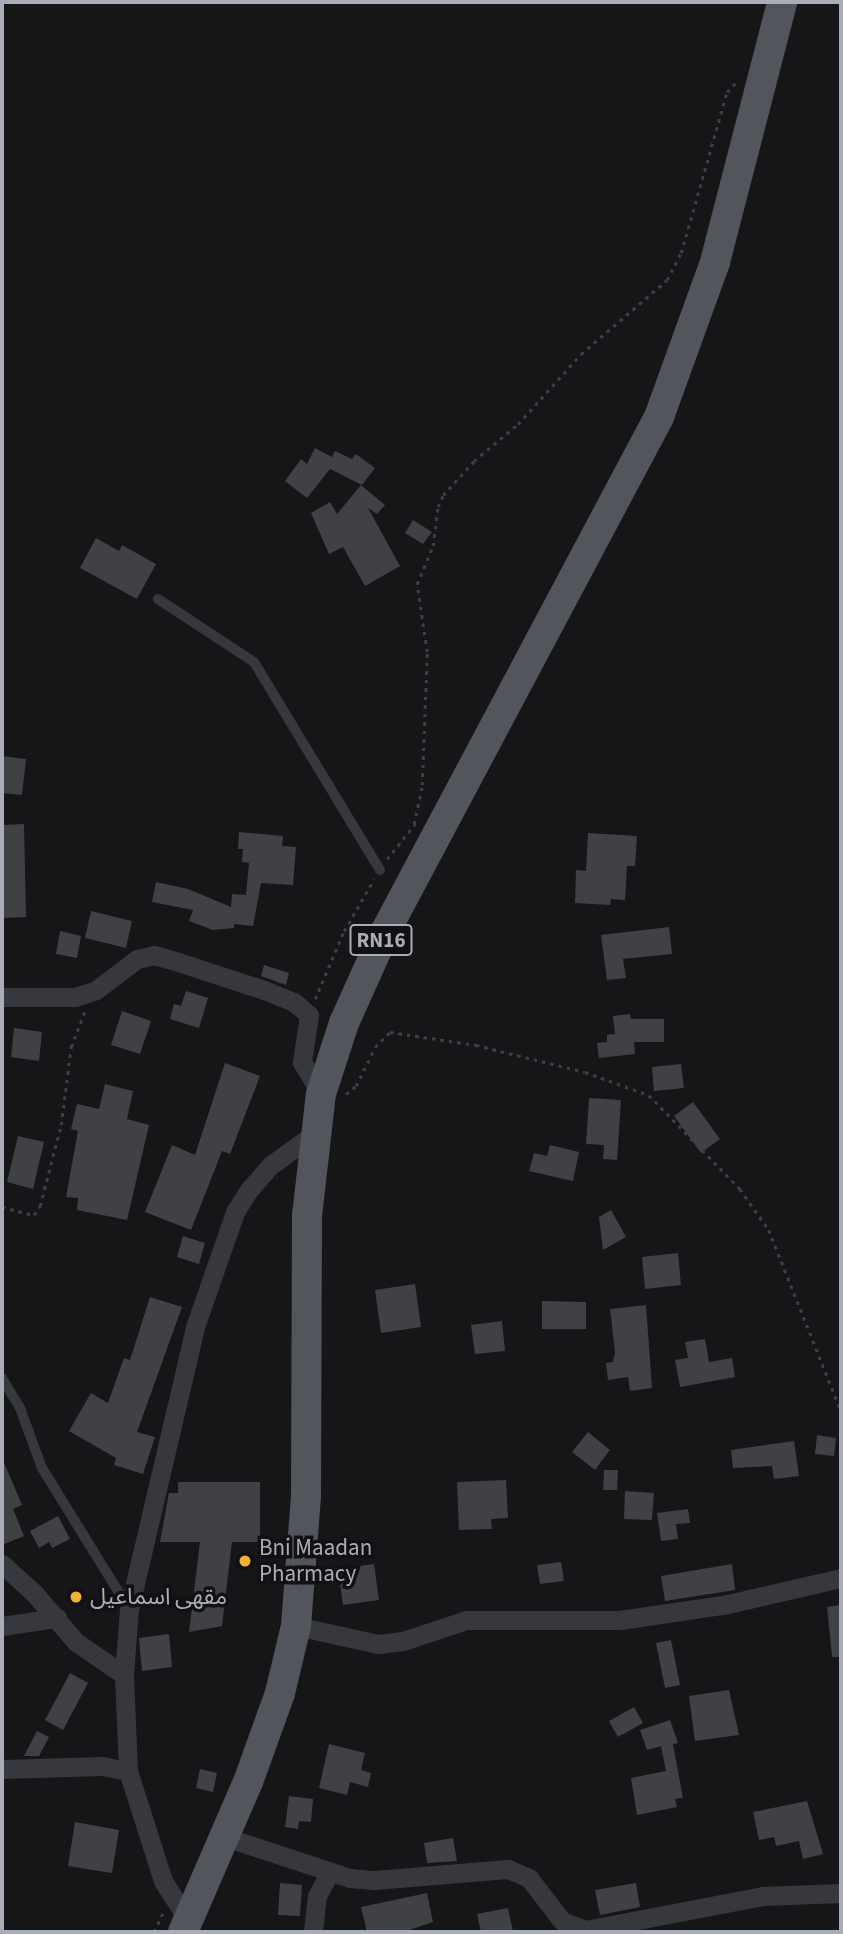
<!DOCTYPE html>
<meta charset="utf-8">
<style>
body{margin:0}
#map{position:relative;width:843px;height:1934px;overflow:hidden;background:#161618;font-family:"Source Sans 3","Noto Sans Arabic",sans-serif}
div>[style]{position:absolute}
.building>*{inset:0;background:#404145}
.path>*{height:2.5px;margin-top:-1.25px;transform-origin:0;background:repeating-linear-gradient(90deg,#3d3f44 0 3.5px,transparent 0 8.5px)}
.service>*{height:10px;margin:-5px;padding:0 5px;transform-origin:5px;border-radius:5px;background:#37383d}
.minor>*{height:19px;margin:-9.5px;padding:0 9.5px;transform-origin:9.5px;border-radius:9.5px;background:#37383d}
.primary>*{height:30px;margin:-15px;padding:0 15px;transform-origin:15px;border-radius:15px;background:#53555c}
.dots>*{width:19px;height:19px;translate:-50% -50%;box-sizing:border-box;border:4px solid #111113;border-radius:50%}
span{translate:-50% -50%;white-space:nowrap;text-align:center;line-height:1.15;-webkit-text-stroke:7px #111113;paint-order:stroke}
.shield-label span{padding:2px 5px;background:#111113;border:2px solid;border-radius:5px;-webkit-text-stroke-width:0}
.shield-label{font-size:21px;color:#a8adb8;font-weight:700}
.poi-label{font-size:23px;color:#a8adb8}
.left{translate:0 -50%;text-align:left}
.frame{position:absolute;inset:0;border:4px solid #a8adb8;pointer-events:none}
</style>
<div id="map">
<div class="building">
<div style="clip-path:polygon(315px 448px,332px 457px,335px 451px,352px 459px,356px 454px,375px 468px,362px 485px,330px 469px,307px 498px,285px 481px,301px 459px,307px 464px)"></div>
<div style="clip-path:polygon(361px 485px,385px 505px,377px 514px,368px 508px,400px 566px,365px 586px,343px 547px,329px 554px,311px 513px,330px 502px,337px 514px)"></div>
<div style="clip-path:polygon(413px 520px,432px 532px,423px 544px,405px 533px)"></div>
<div style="clip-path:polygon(96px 538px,119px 551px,122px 545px,156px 564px,137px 599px,80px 568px)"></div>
<div style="clip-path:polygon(2px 756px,26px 759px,22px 795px,2px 793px)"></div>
<div style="clip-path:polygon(24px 824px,26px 917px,2px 918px,3px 825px)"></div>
<div style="clip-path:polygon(239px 832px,283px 836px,282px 846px,296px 847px,293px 885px,261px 883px,253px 926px,234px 924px,234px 928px,213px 930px,189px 921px,193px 910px,152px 902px,156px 882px,188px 889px,231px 907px,232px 894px,246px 895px,249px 863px,242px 862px,243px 849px,238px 849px)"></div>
<div style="clip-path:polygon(588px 833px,637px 836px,635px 866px,627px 866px,625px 900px,611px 899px,610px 905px,575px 903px,576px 870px,586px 871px)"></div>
<div style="clip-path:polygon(91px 911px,132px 921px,126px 948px,85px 938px)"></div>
<div style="clip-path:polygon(669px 927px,672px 954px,623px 959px,626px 978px,607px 980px,601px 935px)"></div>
<div style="clip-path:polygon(60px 931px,81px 936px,77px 958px,56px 954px)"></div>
<div style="clip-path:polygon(264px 965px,289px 973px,286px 985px,261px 976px)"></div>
<div style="clip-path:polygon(186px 991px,208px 998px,199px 1028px,170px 1019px,174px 1004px,181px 1006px)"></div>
<div style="clip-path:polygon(122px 1011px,151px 1021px,140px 1054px,111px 1045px)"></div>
<div style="clip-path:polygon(630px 1014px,631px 1019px,664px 1019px,664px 1042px,634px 1042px,635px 1054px,599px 1058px,597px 1043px,607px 1042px,607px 1035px,615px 1034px,613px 1016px)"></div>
<div style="clip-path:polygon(14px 1028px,42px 1032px,39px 1061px,11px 1057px)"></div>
<div style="clip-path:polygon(225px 1063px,260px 1076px,230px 1154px,222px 1151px,191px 1230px,145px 1212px,172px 1145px,195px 1155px)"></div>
<div style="clip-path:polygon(681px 1064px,684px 1088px,654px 1091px,652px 1067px)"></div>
<div style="clip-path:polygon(105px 1084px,133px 1091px,127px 1119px,149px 1125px,127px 1220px,77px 1210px,78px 1198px,66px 1197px,78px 1131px,71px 1129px,77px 1104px,99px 1109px)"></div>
<div style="clip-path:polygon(589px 1098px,621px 1100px,617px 1160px,603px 1159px,604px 1145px,586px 1144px)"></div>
<div style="clip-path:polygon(693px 1102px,720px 1139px,701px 1153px,674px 1116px)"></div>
<div style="clip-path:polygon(18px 1136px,44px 1142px,33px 1189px,7px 1182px)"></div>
<div style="clip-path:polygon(550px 1145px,579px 1152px,573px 1181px,529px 1171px,534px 1153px,547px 1156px)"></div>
<div style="clip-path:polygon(611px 1210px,626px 1237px,603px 1250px,599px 1217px)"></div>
<div style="clip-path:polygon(183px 1236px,205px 1243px,199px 1264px,177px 1257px)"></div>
<div style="clip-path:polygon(678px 1253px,681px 1285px,645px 1289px,642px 1257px)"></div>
<div style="clip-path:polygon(415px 1284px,421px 1327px,381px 1333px,375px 1290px)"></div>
<div style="clip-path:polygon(150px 1297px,182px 1307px,137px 1432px,155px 1437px,143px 1474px,114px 1465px,116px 1458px,69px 1431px,91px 1393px,108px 1403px,124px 1358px,130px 1360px)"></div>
<div style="clip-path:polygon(542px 1301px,586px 1302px,586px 1329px,542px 1329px)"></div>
<div style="clip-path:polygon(646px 1305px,652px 1388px,630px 1391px,628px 1377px,608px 1380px,606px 1363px,613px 1362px,615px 1353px,610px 1309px)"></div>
<div style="clip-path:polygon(502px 1321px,505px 1351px,475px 1354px,471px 1325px)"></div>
<div style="clip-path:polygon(705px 1339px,709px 1362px,732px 1358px,735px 1377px,680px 1387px,675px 1360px,688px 1358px,685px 1342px)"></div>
<div style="clip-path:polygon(588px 1432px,610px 1450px,595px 1470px,572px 1452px)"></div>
<div style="clip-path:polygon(817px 1435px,836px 1438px,834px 1456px,815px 1454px)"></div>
<div style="clip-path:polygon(794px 1441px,799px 1476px,774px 1479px,772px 1466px,733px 1468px,731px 1450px)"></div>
<div style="clip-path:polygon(2px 1458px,22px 1505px,13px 1509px,24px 1536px,2px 1545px)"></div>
<div style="clip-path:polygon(604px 1470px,618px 1470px,617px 1490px,603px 1490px)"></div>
<div style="clip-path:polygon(506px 1480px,508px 1518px,491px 1519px,492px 1529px,459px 1530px,457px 1482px)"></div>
<div style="clip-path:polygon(178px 1482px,260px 1482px,260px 1542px,232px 1542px,222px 1626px,189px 1632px,200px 1542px,160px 1542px,169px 1493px,178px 1493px)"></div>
<div style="clip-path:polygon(625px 1491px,654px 1493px,652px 1520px,624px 1519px)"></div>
<div style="clip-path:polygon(688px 1509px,690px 1523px,676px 1524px,678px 1539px,661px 1541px,657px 1513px)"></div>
<div style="clip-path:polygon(58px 1516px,70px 1539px,52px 1548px,49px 1542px,39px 1548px,30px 1531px)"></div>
<div style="clip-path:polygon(561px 1562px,564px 1581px,540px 1584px,537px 1565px)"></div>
<div style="clip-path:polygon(374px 1564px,379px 1600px,343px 1605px,338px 1569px)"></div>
<div style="clip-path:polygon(732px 1564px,735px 1590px,665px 1601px,661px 1576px)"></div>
<div style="clip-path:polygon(841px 1605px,841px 1657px,832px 1657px,827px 1607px)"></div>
<div style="clip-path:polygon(169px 1634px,172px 1667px,142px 1671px,139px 1638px)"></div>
<div style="clip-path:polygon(671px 1640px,680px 1685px,665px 1688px,656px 1643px)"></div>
<div style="clip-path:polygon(70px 1673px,88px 1683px,63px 1730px,45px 1720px)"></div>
<div style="clip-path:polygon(729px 1690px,739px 1735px,695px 1741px,689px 1696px)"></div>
<div style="clip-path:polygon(634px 1707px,643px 1723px,618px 1737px,609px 1721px)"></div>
<div style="clip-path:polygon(670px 1720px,678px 1743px,673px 1744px,683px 1798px,675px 1799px,677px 1807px,637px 1815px,631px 1778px,666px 1771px,661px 1746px,647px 1750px,640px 1730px)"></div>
<div style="clip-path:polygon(37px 1731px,49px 1737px,39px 1756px,24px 1756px)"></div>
<div style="clip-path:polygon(329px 1744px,365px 1753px,361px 1770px,371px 1773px,368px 1787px,350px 1782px,347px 1795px,319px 1788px)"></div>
<div style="clip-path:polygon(200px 1769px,217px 1773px,213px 1792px,196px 1788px)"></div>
<div style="clip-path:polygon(289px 1796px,313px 1799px,311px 1822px,299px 1821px,298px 1829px,285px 1827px)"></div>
<div style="clip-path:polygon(807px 1801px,823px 1854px,803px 1859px,799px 1841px,776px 1846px,774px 1837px,759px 1840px,753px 1812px)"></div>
<div style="clip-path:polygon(75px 1822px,119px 1830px,112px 1873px,68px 1866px)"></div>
<div style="clip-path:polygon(453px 1838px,457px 1861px,427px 1863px,424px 1843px)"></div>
<div style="clip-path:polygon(280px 1883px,302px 1885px,300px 1916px,278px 1915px)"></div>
<div style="clip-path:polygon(636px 1883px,640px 1907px,600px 1915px,595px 1890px)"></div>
<div style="clip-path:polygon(427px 1893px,433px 1922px,403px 1932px,367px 1932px,361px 1907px)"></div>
<div style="clip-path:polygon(508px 1908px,513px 1932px,481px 1932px,477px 1914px)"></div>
</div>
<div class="path">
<div style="left:414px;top:824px;width:40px;rotate:-78deg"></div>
<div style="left:422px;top:785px;width:133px;rotate:-87.8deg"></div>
<div style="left:427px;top:652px;width:69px;rotate:-98.4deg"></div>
<div style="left:417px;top:584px;width:41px;rotate:-67.2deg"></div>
<div style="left:433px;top:546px;width:39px;rotate:-83deg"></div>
<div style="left:438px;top:507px;width:13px;rotate:-67deg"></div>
<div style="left:443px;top:495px;width:46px;rotate:-47.6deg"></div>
<div style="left:474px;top:461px;width:57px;rotate:-40.1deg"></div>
<div style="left:518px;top:424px;width:94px;rotate:-48deg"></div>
<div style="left:581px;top:354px;width:113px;rotate:-40.7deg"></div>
<div style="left:667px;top:280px;width:30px;rotate:-63deg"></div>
<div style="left:681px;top:253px;width:167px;rotate:-74.1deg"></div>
<div style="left:727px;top:92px;width:16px;rotate:-47deg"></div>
<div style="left:387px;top:859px;width:45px;rotate:-51.3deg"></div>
<div style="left:315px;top:999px;width:74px;rotate:-66.9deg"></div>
<div style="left:344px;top:931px;width:60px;rotate:-60deg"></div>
<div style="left:346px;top:1094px;width:13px;rotate:-39deg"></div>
<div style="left:356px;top:1086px;width:43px;rotate:-64deg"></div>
<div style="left:375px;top:1047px;width:21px;rotate:-45deg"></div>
<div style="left:390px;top:1032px;width:87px;rotate:8.6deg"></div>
<div style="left:476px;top:1045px;width:112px;rotate:13.9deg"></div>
<div style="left:585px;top:1072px;width:68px;rotate:19.8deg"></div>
<div style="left:649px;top:1095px;width:131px;rotate:45.9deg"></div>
<div style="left:740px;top:1189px;width:50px;rotate:54.7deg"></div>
<div style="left:769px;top:1230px;width:195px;rotate:68.3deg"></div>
<div style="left:2px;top:1207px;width:33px;rotate:14deg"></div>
<div style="left:34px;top:1215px;width:11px;rotate:-56deg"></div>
<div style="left:40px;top:1206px;width:84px;rotate:-75.5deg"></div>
<div style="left:61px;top:1125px;width:79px;rotate:-82.7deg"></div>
<div style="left:71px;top:1047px;width:39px;rotate:-69deg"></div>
<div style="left:154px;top:1932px;width:21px;rotate:-65deg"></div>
</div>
<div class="service">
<div style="left:158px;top:599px;width:115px;rotate:33.3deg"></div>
<div style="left:254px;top:662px;width:243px;rotate:58.8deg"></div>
<div style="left:2px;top:1378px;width:35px;rotate:59deg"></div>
<div style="left:20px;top:1408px;width:64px;rotate:69.9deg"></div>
<div style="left:42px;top:1468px;width:166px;rotate:58.3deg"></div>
</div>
<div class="minor">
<div style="left:2px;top:997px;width:73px"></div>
<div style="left:75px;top:997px;width:22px;rotate:-18deg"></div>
<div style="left:96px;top:990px;width:51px;rotate:-37.1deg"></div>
<div style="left:137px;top:959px;width:17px;rotate:-13deg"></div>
<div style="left:154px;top:955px;width:25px;rotate:16deg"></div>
<div style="left:178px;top:962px;width:90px;rotate:18deg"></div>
<div style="left:264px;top:990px;width:32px;rotate:22deg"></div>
<div style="left:294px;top:1002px;width:20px;rotate:41deg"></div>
<div style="left:309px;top:1015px;width:48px;rotate:98.5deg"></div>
<div style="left:302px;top:1062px;width:37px;rotate:59deg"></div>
<div style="left:2px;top:1564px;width:43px;rotate:42.2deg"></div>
<div style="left:34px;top:1593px;width:65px;rotate:49.4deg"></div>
<div style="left:76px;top:1642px;width:58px;rotate:34.5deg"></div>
<div style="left:2px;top:1626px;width:56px;rotate:-8.3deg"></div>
<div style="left:296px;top:1626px;width:84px;rotate:12.4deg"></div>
<div style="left:378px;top:1644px;width:25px;rotate:-7deg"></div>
<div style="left:403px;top:1641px;width:66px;rotate:-18.4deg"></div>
<div style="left:466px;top:1620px;width:154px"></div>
<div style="left:620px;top:1620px;width:109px;rotate:-8.4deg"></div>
<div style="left:728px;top:1604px;width:116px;rotate:-13deg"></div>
<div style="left:2px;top:1769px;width:100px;rotate:-1.7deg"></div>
<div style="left:102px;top:1766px;width:26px;rotate:11deg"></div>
<div style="left:128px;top:1771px;width:115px;rotate:72.3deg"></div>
<div style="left:163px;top:1881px;width:46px;rotate:57.3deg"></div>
<div style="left:128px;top:1771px;width:96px;rotate:-92.4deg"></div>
<div style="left:124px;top:1675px;width:66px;rotate:-85.7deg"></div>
<div style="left:129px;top:1609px;width:290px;rotate:-76.8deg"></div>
<div style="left:195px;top:1327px;width:122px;rotate:-70.8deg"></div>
<div style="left:235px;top:1212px;width:26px;rotate:-58deg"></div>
<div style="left:249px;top:1190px;width:33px;rotate:-49deg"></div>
<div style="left:271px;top:1165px;width:54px;rotate:-36deg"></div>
<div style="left:225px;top:1837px;width:132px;rotate:18.2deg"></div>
<div style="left:350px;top:1878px;width:24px;rotate:5deg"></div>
<div style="left:374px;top:1880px;width:134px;rotate:-4.7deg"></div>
<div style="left:508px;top:1869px;width:23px;rotate:23deg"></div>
<div style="left:529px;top:1878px;width:54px;rotate:52.5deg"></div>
<div style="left:562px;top:1921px;width:25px;rotate:21deg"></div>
<div style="left:585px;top:1930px;width:181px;rotate:-10.8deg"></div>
<div style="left:763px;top:1896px;width:78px;rotate:-2.2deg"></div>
<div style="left:313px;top:1932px;width:36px;rotate:-84deg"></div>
<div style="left:317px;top:1896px;width:26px;rotate:-62deg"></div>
</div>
<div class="primary">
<div style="left:183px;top:1932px;width:163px;rotate:-66.6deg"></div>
<div style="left:248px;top:1782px;width:95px;rotate:-70.2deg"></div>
<div style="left:280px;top:1693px;width:69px;rotate:-76.6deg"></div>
<div style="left:296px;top:1626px;width:129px;rotate:-85.6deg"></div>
<div style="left:306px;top:1497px;width:281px;rotate:-89.8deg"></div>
<div style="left:307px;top:1216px;width:123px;rotate:-83.5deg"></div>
<div style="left:321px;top:1094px;width:75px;rotate:-72.1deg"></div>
<div style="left:344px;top:1023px;width:98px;rotate:-65.8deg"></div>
<div style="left:384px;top:934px;width:586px;rotate:-61.99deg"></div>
<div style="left:659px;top:417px;width:165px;rotate:-70.1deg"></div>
<div style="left:715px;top:262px;width:268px;rotate:-75.5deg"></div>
</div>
<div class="dots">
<div style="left:245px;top:1561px;background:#f2b134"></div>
<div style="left:76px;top:1597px;background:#f2b134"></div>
</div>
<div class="shield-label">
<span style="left:381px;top:940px">RN16</span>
</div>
<div class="poi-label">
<span class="left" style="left:259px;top:1561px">Bni Maadan<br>Pharmacy</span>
<span class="left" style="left:90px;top:1597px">مقهى اسماعيل</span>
</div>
<div class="frame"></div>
</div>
